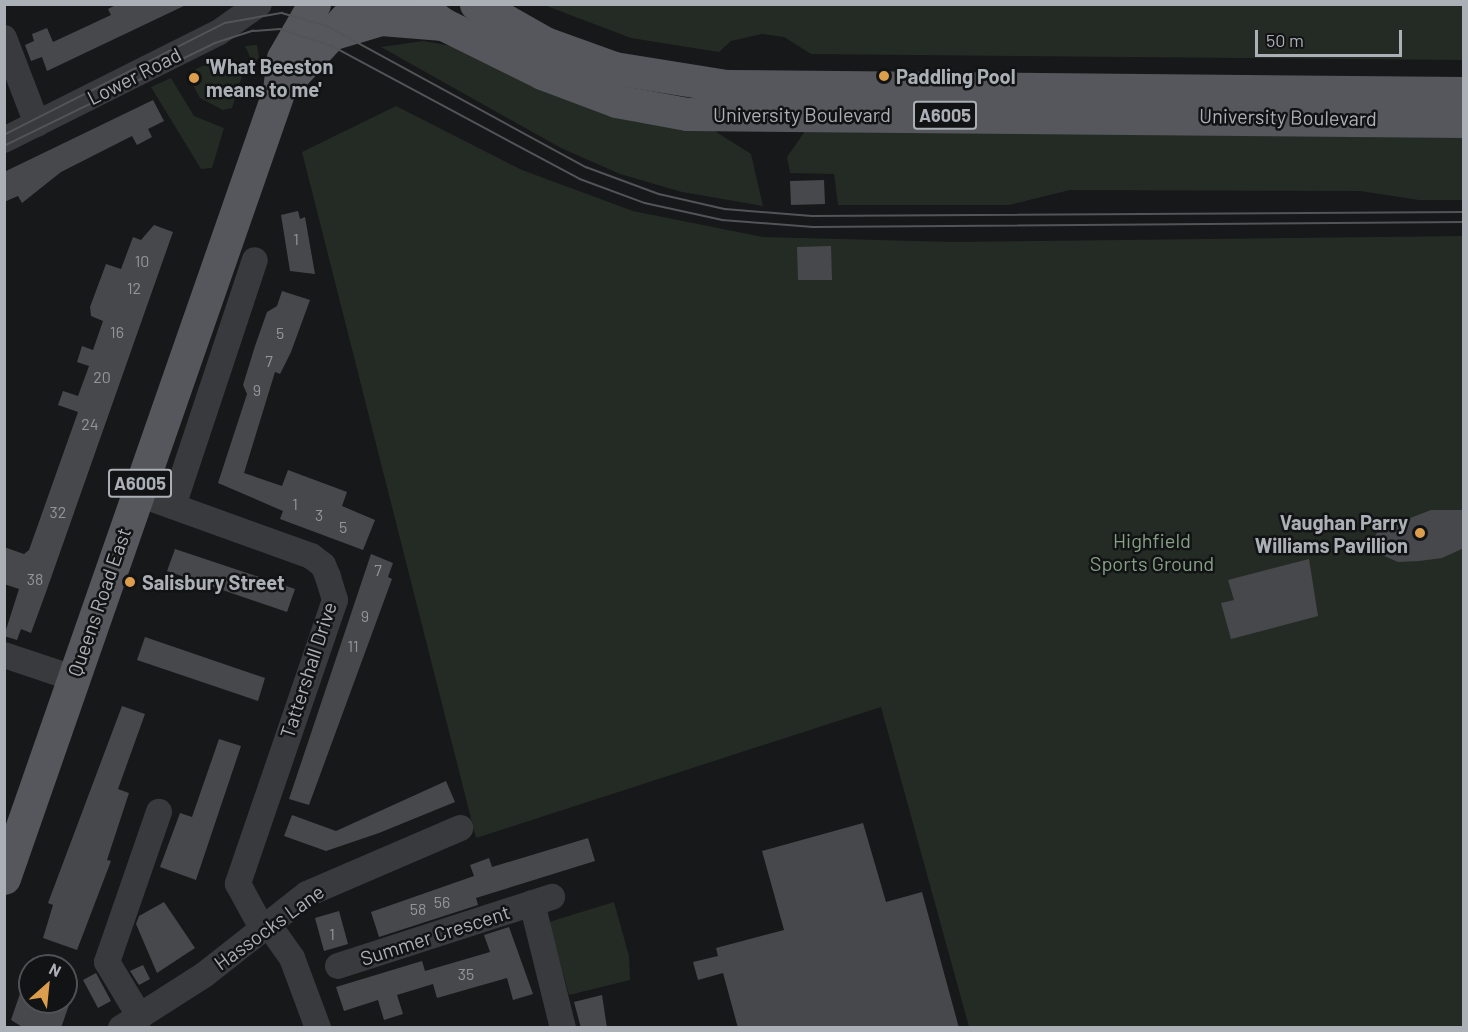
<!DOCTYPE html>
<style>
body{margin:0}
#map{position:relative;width:1468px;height:1032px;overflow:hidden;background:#171819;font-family:Barlow,sans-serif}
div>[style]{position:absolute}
.green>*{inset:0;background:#242b24}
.building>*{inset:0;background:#47484b}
.minor>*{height:26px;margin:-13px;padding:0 13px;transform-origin:13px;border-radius:13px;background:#393a3e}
.major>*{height:33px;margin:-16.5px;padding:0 16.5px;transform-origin:16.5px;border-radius:16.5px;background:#55575c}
.tram>*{height:1.5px;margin:-0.75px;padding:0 0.75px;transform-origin:0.75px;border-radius:0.75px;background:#525458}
.dots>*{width:16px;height:16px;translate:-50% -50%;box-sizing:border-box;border:3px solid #121314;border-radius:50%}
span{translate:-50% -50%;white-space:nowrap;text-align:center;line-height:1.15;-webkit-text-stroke:5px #121314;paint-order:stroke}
.number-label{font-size:16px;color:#92969c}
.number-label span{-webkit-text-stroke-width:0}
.shield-label span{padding:2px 4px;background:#121314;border:2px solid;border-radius:4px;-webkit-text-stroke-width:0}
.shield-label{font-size:18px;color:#abb0b7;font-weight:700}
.poi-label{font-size:20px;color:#abb0b7;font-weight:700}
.left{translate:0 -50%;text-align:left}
.right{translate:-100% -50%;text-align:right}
.street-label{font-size:20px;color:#abb0b7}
.park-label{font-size:20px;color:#86a085}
.frame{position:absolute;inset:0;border:6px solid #abb0b7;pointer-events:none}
.north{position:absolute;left:18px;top:954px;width:60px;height:60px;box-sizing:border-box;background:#121314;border:2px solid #4f5255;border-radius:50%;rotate:27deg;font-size:16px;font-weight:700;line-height:24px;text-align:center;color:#abb0b7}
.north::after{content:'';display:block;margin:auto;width:21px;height:27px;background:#dc9e4c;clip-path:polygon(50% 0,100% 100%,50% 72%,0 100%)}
.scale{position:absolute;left:1255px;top:30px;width:147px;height:27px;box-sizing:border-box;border:3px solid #abb0b7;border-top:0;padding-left:8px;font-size:18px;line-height:21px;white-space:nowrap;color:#abb0b7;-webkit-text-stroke:4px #121314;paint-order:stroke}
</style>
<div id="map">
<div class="green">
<div style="clip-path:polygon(544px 5px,1463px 5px,1463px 60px,811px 54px,784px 37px,762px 34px,731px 41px,719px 52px,631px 38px)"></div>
<div style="clip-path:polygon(423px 41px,470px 49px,538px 84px,635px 122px,710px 128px,751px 154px,763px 206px,682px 192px,620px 174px,561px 148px,381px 47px)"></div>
<div style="clip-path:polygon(257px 45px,259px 58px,243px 73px,232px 108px,223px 110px,200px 98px,193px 85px,200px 81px,194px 70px,221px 58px,228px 71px,251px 59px,245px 46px)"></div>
<div style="clip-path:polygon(171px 78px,194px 116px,224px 128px,212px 168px,201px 169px,151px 87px)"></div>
<div style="clip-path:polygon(396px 106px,522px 170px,633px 211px,763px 237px,954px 242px,1463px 236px,1463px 1027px,969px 1027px,881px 707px,476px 838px,302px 152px)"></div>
<div style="clip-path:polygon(810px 124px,1463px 132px,1463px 200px,1419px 200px,1360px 191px,1070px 190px,1009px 205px,838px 205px,834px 174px,790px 173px,787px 157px)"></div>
<div style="clip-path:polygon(614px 902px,629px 956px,630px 980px,569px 995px,549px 922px)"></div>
</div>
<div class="building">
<div style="clip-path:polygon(118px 4px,188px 4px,47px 71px,42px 57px,31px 61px,25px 45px,34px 41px,32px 34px,47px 28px,53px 42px,111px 15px,108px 9px)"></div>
<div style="clip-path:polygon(153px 100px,164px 121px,148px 129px,152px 137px,137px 145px,132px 136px,61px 172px,22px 203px,18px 196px,4px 202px,4px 172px)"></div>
<div style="clip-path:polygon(824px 180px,825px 204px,791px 205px,790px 181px)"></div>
<div style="clip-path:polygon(298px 211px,300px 219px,305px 217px,315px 274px,290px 271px,281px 215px)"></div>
<div style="clip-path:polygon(154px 225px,173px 232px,46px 592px,31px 633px,21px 629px,17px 640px,4px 636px,19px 589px,4px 584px,4px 547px,24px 554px,29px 550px,78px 412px,58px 405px,63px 391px,78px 396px,89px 366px,77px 362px,82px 346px,93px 350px,103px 321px,91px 316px,90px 307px,106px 264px,121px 269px,133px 237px,141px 240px)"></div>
<div style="clip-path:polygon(831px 246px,832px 280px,798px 280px,797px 247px)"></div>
<div style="clip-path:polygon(282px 291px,310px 300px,291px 352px,280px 374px,275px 372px,244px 473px,282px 486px,288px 470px,347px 492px,342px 506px,375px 520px,363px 550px,280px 519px,283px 511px,218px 483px,247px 394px,243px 385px,255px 346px,267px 312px,277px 306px)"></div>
<div style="clip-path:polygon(1431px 510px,1464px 510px,1464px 548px,1442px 558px,1419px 561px,1398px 562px,1371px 550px,1370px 543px,1379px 530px)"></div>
<div style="clip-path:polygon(175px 549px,295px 589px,287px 612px,167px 571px)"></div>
<div style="clip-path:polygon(371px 554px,393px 563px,388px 577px,392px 579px,309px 805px,289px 799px)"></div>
<div style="clip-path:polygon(1309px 559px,1318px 616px,1231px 639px,1221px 603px,1234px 600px,1228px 580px)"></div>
<div style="clip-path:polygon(145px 637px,265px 678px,258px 701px,137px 660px)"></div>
<div style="clip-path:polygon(122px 706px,145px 714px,118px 789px,129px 793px,107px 860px,111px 861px,77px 950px,43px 938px,53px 905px,48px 903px)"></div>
<div style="clip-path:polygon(219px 739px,241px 746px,196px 880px,160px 867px,180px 813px,192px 817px)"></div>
<div style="clip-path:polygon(446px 781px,455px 802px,379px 833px,326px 851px,284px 836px,292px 815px,336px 831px)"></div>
<div style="clip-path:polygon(863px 823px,886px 902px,922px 892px,959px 1028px,738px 1028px,723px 973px,698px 980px,693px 962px,718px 956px,716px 948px,784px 930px,762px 851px)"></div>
<div style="clip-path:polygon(588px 838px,595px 861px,476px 898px,478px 905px,379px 937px,371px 912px,474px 876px,470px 865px,489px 858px,492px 867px)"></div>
<div style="clip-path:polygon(164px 902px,195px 948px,157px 973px,136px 924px,139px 916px)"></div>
<div style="clip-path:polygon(339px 911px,348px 944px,324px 951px,315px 918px)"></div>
<div style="clip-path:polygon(509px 927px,533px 994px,513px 1000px,507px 978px,437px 998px,433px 984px,397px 995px,403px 1014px,384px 1020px,378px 1000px,344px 1011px,336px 987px,422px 961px,425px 971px,490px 952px,484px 935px)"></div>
<div style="clip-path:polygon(143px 965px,150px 979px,139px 985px,130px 971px)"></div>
<div style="clip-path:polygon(27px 973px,30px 1002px,70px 1002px,61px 1028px,24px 1028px,11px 1020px)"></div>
<div style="clip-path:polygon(96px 973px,111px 1001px,98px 1008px,83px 980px)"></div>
<div style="clip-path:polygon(602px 995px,607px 1028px,581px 1028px,574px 1002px)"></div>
</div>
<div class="minor">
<div style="left:4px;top:38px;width:92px;rotate:69deg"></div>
<div style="left:4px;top:140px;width:239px;rotate:-26.6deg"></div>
<div style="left:218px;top:33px;width:50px;rotate:-35.3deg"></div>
<div style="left:136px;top:493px;width:186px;rotate:19.8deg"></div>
<div style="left:311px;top:556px;width:15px;rotate:37deg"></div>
<div style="left:323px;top:565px;width:13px;rotate:67deg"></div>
<div style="left:328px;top:577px;width:24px;rotate:73deg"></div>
<div style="left:335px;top:600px;width:300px;rotate:108.9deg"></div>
<div style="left:238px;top:884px;width:50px;rotate:61.4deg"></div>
<div style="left:173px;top:506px;width:259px;rotate:-71.6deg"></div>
<div style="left:4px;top:655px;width:73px;rotate:18.4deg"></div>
<div style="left:532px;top:903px;width:129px;rotate:76.1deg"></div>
<div style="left:268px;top:924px;width:42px;rotate:54.8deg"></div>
<div style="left:292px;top:958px;width:75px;rotate:69.6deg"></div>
<div style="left:338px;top:966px;width:225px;rotate:-17.9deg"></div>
<div style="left:140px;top:1017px;width:64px;rotate:-121deg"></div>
<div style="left:107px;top:962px;width:159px;rotate:-70.9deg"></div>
<div style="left:121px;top:1028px;width:98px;rotate:-32.6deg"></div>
<div style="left:204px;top:975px;width:131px;rotate:-38.2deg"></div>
<div style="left:307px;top:894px;width:167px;rotate:-23.3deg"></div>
</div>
<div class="major">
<div style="left:417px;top:4px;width:33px;rotate:38deg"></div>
<div style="left:443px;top:24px;width:110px;rotate:26.3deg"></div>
<div style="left:542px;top:73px;width:79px;rotate:20.7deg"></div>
<div style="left:616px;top:101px;width:72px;rotate:10.4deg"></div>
<div style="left:687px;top:114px;width:777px;rotate:0.52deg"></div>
<div style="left:476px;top:4px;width:79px;rotate:29.5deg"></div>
<div style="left:545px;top:43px;width:73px;rotate:19.9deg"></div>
<div style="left:614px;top:68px;width:112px;rotate:9.2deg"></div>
<div style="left:725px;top:86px;width:739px;rotate:0.54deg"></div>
<div style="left:334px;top:33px;width:49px;rotate:-16.6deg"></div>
<div style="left:381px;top:19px;width:62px;rotate:4.6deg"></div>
<div style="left:279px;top:90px;width:117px;rotate:-47.1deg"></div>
<div style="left:4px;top:878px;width:835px;rotate:-70.76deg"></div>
<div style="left:279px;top:90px;width:32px;rotate:-83deg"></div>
<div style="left:283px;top:58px;width:62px;rotate:-60.1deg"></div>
</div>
<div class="tram">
<div style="left:4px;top:135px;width:248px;rotate:-26.9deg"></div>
<div style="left:225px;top:23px;width:58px;rotate:-10deg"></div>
<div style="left:282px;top:13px;width:47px;rotate:16.1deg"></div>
<div style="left:327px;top:26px;width:295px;rotate:28.6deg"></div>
<div style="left:586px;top:167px;width:78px;rotate:20.3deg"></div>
<div style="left:659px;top:194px;width:68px;rotate:12.8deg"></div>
<div style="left:725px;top:209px;width:87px;rotate:4.6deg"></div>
<div style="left:812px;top:216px;width:652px;rotate:-0.35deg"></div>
<div style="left:4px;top:146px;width:235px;rotate:-26deg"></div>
<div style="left:215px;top:43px;width:40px;rotate:-18deg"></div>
<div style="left:253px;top:31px;width:27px;rotate:-4deg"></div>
<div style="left:280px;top:29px;width:55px;rotate:18.1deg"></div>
<div style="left:332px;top:46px;width:281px;rotate:28.2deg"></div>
<div style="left:580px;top:179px;width:69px;rotate:20.3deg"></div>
<div style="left:645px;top:203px;width:79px;rotate:12.4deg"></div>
<div style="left:722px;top:220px;width:91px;rotate:4.4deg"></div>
<div style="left:813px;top:227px;width:651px;rotate:-0.44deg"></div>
</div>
<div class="dots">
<div style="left:884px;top:76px;background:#dc9e4c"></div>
<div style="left:194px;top:78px;background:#dc9e4c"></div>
<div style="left:1420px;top:533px;background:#dc9e4c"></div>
<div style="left:130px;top:582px;background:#dc9e4c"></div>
</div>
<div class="number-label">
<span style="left:296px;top:239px">1</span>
<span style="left:142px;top:261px">10</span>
<span style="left:134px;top:288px">12</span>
<span style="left:117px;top:332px">16</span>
<span style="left:280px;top:333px">5</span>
<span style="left:269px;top:361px">7</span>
<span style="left:102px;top:377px">20</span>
<span style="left:257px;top:390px">9</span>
<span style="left:90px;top:424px">24</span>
<span style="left:295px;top:504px">1</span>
<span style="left:58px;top:512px">32</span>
<span style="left:319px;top:515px">3</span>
<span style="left:343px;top:527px">5</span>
<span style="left:378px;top:570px">7</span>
<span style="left:35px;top:579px">38</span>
<span style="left:365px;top:616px">9</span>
<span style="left:353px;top:646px">11</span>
<span style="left:442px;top:902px">56</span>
<span style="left:418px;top:909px">58</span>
<span style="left:332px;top:934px">1</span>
<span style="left:466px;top:974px">35</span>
</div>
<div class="shield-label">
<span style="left:945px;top:115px">A6005</span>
<span style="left:140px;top:483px">A6005</span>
</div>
<div class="poi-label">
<span class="left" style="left:206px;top:78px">'What Beeston<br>means to me'</span>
<span class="left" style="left:896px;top:76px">Paddling Pool</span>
<span class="right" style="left:1408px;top:534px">Vaughan Parry<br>Williams Pavillion</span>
<span class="left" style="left:142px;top:582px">Salisbury Street</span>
</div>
<div class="street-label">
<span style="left:134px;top:76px;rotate:-27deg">Lower Road</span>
<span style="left:802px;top:114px">University Boulevard</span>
<span style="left:1288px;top:117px;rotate:1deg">University Boulevard</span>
<span style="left:99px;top:602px;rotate:-71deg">Queens Road East</span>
<span style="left:308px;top:670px;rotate:-72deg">Tattershall Drive</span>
<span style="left:269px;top:927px;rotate:-36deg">Hassocks Lane</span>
<span style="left:435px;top:935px;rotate:-18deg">Summer Crescent</span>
</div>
<div class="park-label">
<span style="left:1152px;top:552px">Highfield<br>Sports Ground</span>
</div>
<div class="frame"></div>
<div class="north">N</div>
<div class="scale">50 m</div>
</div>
